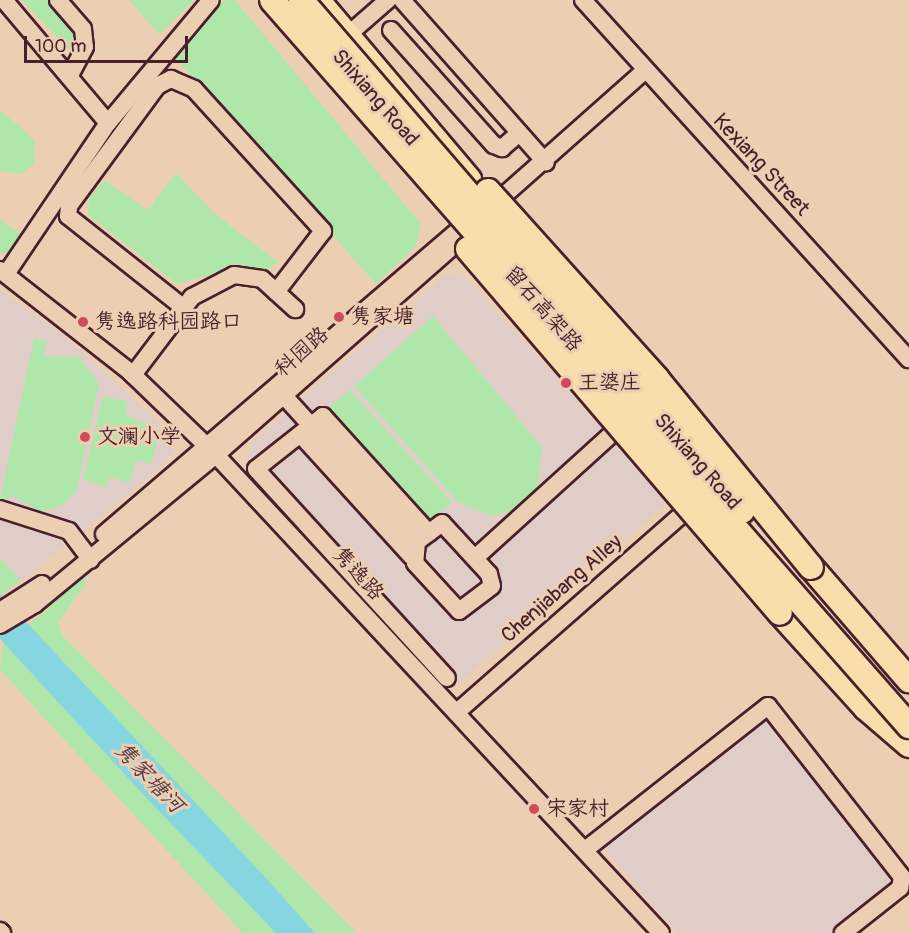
<!DOCTYPE html>
<meta charset="utf-8">
<style>
body{margin:0}
#map{position:relative;width:909px;height:933px;overflow:hidden;background:#eccfb3;font-family:Pangolin,"LXGW WenKai TC",sans-serif}
div>[style]{position:absolute}
.built>*{inset:0;background:#e0cdc8}
.green>*{inset:0;background:#afe7ab}
.water>*{inset:0;background:#86d6e1}
.roads{filter:drop-shadow(2px 0 #4a1f2b) drop-shadow(-2px 0 #4a1f2b) drop-shadow(0 2px #4a1f2b) drop-shadow(0 -2px #4a1f2b)}
.minor>*{height:16px;margin:-8px;padding:0 8px;transform-origin:8px;border-radius:8px;background:#eccfb3}
.major>*{height:20px;margin:-10px;padding:0 10px;transform-origin:10px;border-radius:10px;background:#f9deab}
.highway>*{height:24px;margin:-12px;padding:0 12px;transform-origin:12px;border-radius:12px;background:#f9deab}
.bridges{filter:drop-shadow(2px 0 #4a1f2b) drop-shadow(-2px 0 #4a1f2b) drop-shadow(0 2px #4a1f2b) drop-shadow(0 -2px #4a1f2b)}
.highway-bridge>*{height:24px;margin:-12px;padding:0 12px;transform-origin:12px;border-radius:12px;background:#f9deab}
.dots>*{width:16px;height:16px;translate:-50% -50%;box-sizing:border-box;border:3px solid #eccfb3;border-radius:50%}
span{translate:-50% -50%;white-space:nowrap;text-align:center;line-height:1.15;-webkit-text-stroke:6px #eccfb3;paint-order:stroke}
.street-label{font-size:21px;color:#4a1f2b}
.poi-label{font-size:21px;color:#4a1f2b}
.left{translate:0 -50%;text-align:left}
.water-label{font-size:22px;color:#533a46;font-style:italic}
.scale{position:absolute;left:24px;top:36px;width:164px;height:27px;box-sizing:border-box;border:3px solid #4a1f2b;border-top:0;padding-left:8px;font-size:18px;line-height:21px;white-space:nowrap;color:#4a1f2b;-webkit-text-stroke:4px #eccfb3;paint-order:stroke}
</style>
<div id="map">
<div class="built">
<div style="clip-path:polygon(461px 272px,668px 502px,451px 690px,249px 468px,247px 456px,251px 442px,443px 277px)"></div>
<div style="clip-path:polygon(0 291px,65px 336px,169px 432px,174px 451px,164px 465px,21px 581px,0 558px)"></div>
<div style="clip-path:polygon(773px 695px,909px 876px,909px 891px,854px 933px,677px 933px,591px 834px)"></div>
</div>
<div class="green">
<div style="clip-path:polygon(22px 0,46px 0,76px 32px,69px 50px)"></div>
<div style="clip-path:polygon(129px 0,195px 0,159px 34px)"></div>
<div style="clip-path:polygon(224px 0,235px 0,421px 224px,416px 246px,376px 284px,175px 58px)"></div>
<div style="clip-path:polygon(0 110px,35px 140px,34px 164px,21px 174px,0 171px)"></div>
<div style="clip-path:polygon(176px 173px,215px 214px,278px 262px,267px 271px,241px 267px,177px 284px,88px 215px,89px 197px,104px 180px,148px 210px)"></div>
<div style="clip-path:polygon(0 220px,23px 235px,10px 252px,0 253px)"></div>
<div style="clip-path:polygon(433px 316px,542px 447px,537px 491px,515px 510px,491px 516px,458px 502px,354px 386px)"></div>
<div style="clip-path:polygon(34px 338px,47px 341px,44px 356px,79px 357px,99px 383px,77px 490px,65px 504px,43px 512px,9px 495px,7px 502px,0 500px)"></div>
<div style="clip-path:polygon(350px 390px,452px 502px,428px 523px,325px 410px)"></div>
<div style="clip-path:polygon(103px 396px,128px 402px,125px 414px,159px 431px,152px 464px,136px 460px,130px 483px,110px 477px,107px 487px,83px 479px)"></div>
<div style="clip-path:polygon(0 558px,21px 581px,1px 595px,0 594px)"></div>
<div style="clip-path:polygon(84px 576px,86px 584px,58px 622px,62px 635px,357px 933px,315px 933px,29px 625px)"></div>
<div style="clip-path:polygon(3px 642px,151px 803px,276px 933px,243px 933px,0 670px)"></div>
</div>
<div class="water">
<div style="clip-path:polygon(0 594px,264px 876px,315px 933px,276px 933px,151px 803px,0 639px)"></div>
</div>
<div class="roads">
<div class="minor">
<div style="left:4px;top:0;width:161px;rotate:49.8deg"></div>
<div style="left:58px;top:0;width:38px;rotate:49deg"></div>
<div style="left:83px;top:29px;width:18px;rotate:84deg"></div>
<div style="left:85px;top:47px;width:30px;rotate:118deg"></div>
<div style="left:402px;top:0;width:217px;rotate:48.5deg"></div>
<div style="left:583px;top:0;width:485px;rotate:47.8deg"></div>
<div style="left:391px;top:30px;width:154px;rotate:48.2deg"></div>
<div style="left:494px;top:145px;width:9px;rotate:21deg"></div>
<div style="left:502px;top:148px;width:23px;rotate:-41deg"></div>
<div style="left:349px;top:34px;width:52px;rotate:-41.1deg"></div>
<div style="left:491px;top:207px;width:205px;rotate:-41.6deg"></div>
<div style="left:0;top:270px;width:165px;rotate:38.1deg"></div>
<div style="left:130px;top:372px;width:120px;rotate:44deg"></div>
<div style="left:216px;top:455px;width:653px;rotate:47.05deg"></div>
<div style="left:6px;top:274px;width:182px;rotate:-56deg"></div>
<div style="left:108px;top:123px;width:160px;rotate:-50.1deg"></div>
<div style="left:184px;top:308px;width:148px;rotate:-141.6deg"></div>
<div style="left:68px;top:216px;width:10px;rotate:-84deg"></div>
<div style="left:69px;top:206px;width:149px;rotate:-53.7deg"></div>
<div style="left:157px;top:86px;width:16px;rotate:-27deg"></div>
<div style="left:171px;top:79px;width:25px;rotate:23deg"></div>
<div style="left:194px;top:89px;width:192px;rotate:47.7deg"></div>
<div style="left:323px;top:231px;width:77px;rotate:127.6deg"></div>
<div style="left:133px;top:375px;width:98px;rotate:-52.9deg"></div>
<div style="left:192px;top:297px;width:47px;rotate:-27.6deg"></div>
<div style="left:234px;top:275px;width:28px;rotate:8deg"></div>
<div style="left:262px;top:279px;width:45px;rotate:42.3deg"></div>
<div style="left:285px;top:397px;width:196px;rotate:47.7deg"></div>
<div style="left:417px;top:542px;width:21px;rotate:95deg"></div>
<div style="left:415px;top:563px;width:65px;rotate:47.5deg"></div>
<div style="left:459px;top:611px;width:41px;rotate:-37.1deg"></div>
<div style="left:492px;top:586px;width:12px;rotate:-104deg"></div>
<div style="left:489px;top:574px;width:69px;rotate:-132.7deg"></div>
<div style="left:442px;top:523px;width:31px;rotate:143deg"></div>
<div style="left:301px;top:435px;width:164px;rotate:47.7deg"></div>
<div style="left:0;top:509px;width:72px;rotate:17.7deg"></div>
<div style="left:69px;top:531px;width:36px;rotate:53deg"></div>
<div style="left:429px;top:533px;width:158px;rotate:-132.2deg"></div>
<div style="left:323px;top:416px;width:85px;rotate:141.7deg"></div>
<div style="left:256px;top:469px;width:283px;rotate:47.6deg"></div>
<div style="left:104px;top:534px;width:487px;rotate:-40.6deg"></div>
<div style="left:475px;top:558px;width:205px;rotate:-42.2deg"></div>
<div style="left:0;top:611px;width:50px;rotate:-32.7deg"></div>
<div style="left:0;top:625px;width:41px;rotate:-31deg"></div>
<div style="left:35px;top:604px;width:234px;rotate:-39.5deg"></div>
<div style="left:216px;top:455px;width:341px;rotate:-41.4deg"></div>
<div style="left:457px;top:712px;width:320px;rotate:-41.3deg"></div>
<div style="left:585px;top:850px;width:233px;rotate:-38.2deg"></div>
<div style="left:768px;top:706px;width:217px;rotate:51.9deg"></div>
<div style="left:902px;top:877px;width:11px;rotate:100deg"></div>
<div style="left:900px;top:888px;width:73px;rotate:141.7deg"></div>
<div style="left:0;top:931px;width:3px;rotate:45deg"></div>
</div>
<div class="major">
<div style="left:320px;top:0;width:234px;rotate:49.8deg"></div>
</div>
<div class="highway">
<div style="left:811px;top:567px;width:150px;rotate:49.1deg"></div>
<div style="left:780px;top:613px;width:128px;rotate:47.8deg"></div>
<div style="left:866px;top:708px;width:57px;rotate:40.7deg"></div>
</div>
</div>
<div class="bridges">
<div class="highway-bridge">
<div style="left:272px;top:0;width:966px;rotate:48.74deg"></div>
<div style="left:301px;top:0;width:675px;rotate:49.21deg"></div>
<div style="left:488px;top:191px;width:253px;rotate:48deg"></div>
<div style="left:657px;top:379px;width:243px;rotate:50.7deg"></div>
<div style="left:468px;top:249px;width:479px;rotate:49.4deg"></div>
</div>
</div>
<div class="dots">
<div style="left:339px;top:317px;background:#d1495b"></div>
<div style="left:83px;top:322px;background:#d1495b"></div>
<div style="left:566px;top:383px;background:#d1495b"></div>
<div style="left:85px;top:437px;background:#d1495b"></div>
<div style="left:534px;top:809px;background:#d1495b"></div>
</div>
<div class="street-label">
<span style="left:375px;top:98px;rotate:49deg">Shixiang Road</span>
<span style="left:761px;top:165px;rotate:47deg">Kexiang Street</span>
<span style="left:543px;top:309px;rotate:49deg">留石高架路</span>
<span style="left:302px;top:352px;rotate:-41deg">科园路</span>
<span style="left:697px;top:462px;rotate:49deg">Shixiang Road</span>
<span style="left:358px;top:574px;rotate:47deg">隽逸路</span>
<span style="left:562px;top:589px;rotate:-41deg">Chenjiabang Alley</span>
</div>
<div class="poi-label">
<span class="left" style="left:351px;top:317px">隽家塘</span>
<span class="left" style="left:95px;top:322px">隽逸路科园路口</span>
<span class="left" style="left:578px;top:383px">王婆庄</span>
<span class="left" style="left:97px;top:437px">文澜小学</span>
<span class="left" style="left:546px;top:809px">宋家村</span>
</div>
<div class="water-label">
<span style="left:149px;top:778px;rotate:46deg">隽家塘河</span>
</div>
<div class="scale">100 m</div>
</div>
